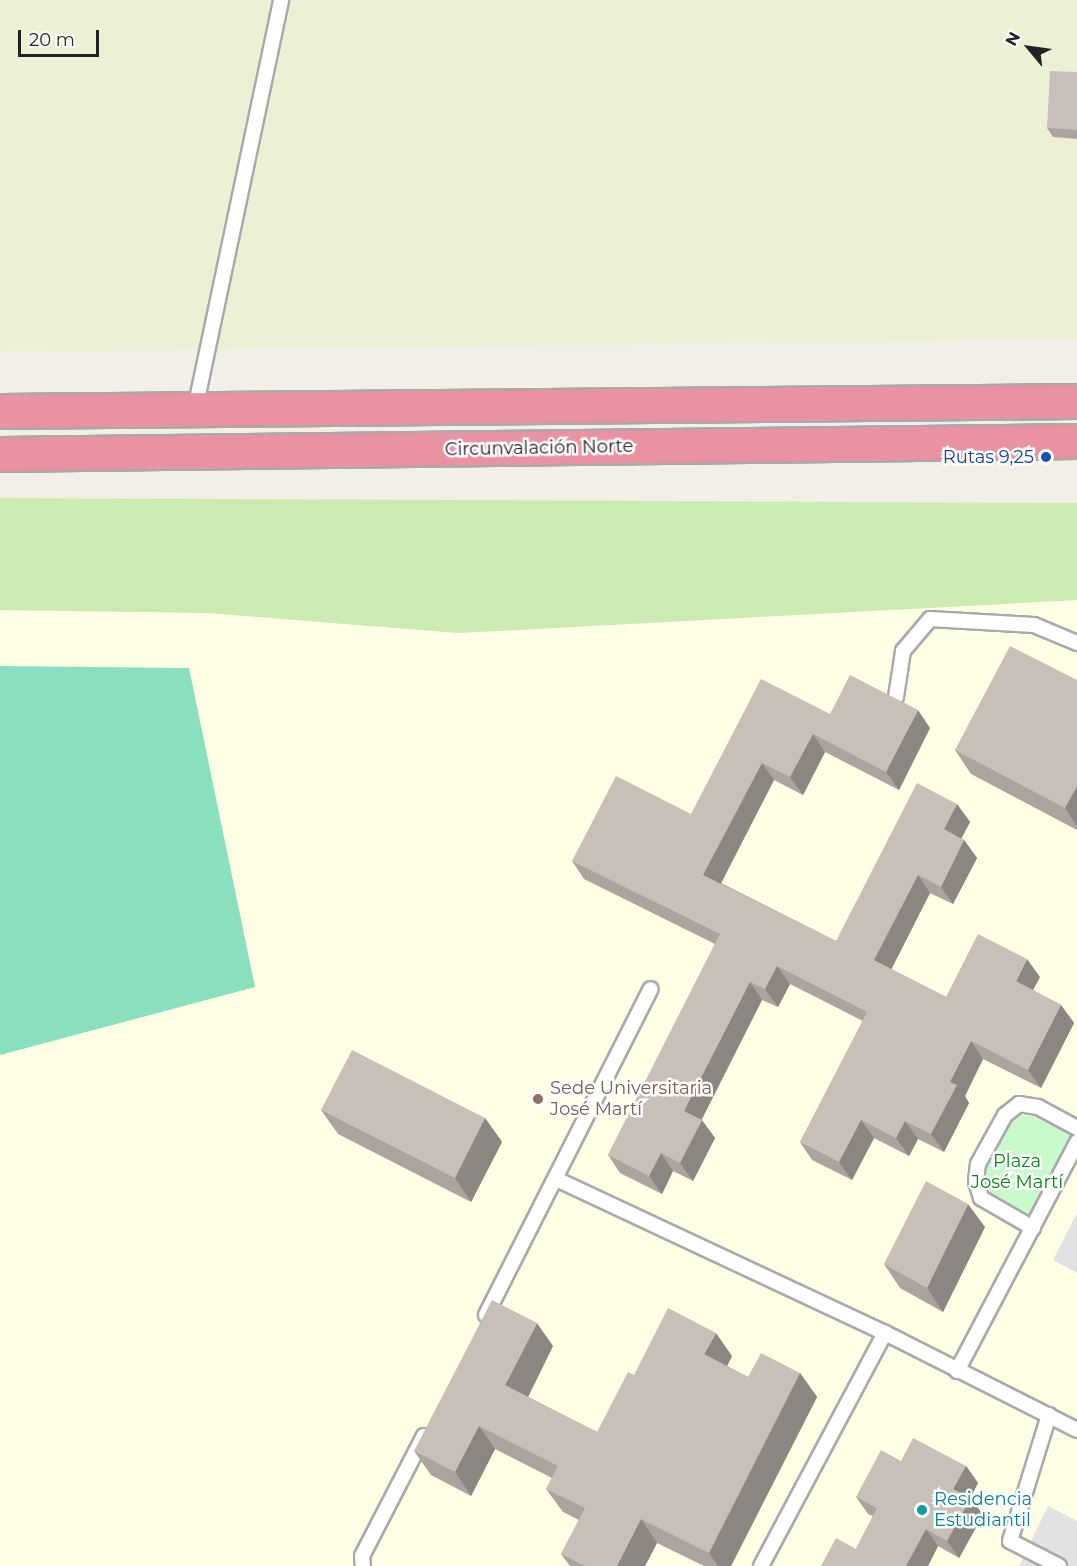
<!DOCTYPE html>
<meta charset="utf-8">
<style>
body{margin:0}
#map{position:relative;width:1077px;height:1566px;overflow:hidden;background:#f2efe9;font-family:Montserrat,sans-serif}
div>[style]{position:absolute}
.education>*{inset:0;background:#ffffe5}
.farmland>*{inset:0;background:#eef0d5}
.grass>*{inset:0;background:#cdebb0}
.park>*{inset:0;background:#c8facc}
.pitch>*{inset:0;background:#88e0be}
.parking>*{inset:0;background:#e2e2e2}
.roads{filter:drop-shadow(2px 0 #a9a9a9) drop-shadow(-2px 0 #a9a9a9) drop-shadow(0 2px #a9a9a9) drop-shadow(0 -2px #a9a9a9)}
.lane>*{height:14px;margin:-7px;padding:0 7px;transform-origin:7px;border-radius:7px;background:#fff}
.highway>*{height:33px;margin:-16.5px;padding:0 16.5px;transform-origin:16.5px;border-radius:16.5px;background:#e892a2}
.wall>*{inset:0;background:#aba49e}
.shaded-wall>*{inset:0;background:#8b8681}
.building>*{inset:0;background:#c7bfb8}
.dots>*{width:16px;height:16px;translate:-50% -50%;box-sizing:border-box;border:3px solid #fff;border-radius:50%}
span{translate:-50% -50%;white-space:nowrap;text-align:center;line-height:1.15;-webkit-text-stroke:5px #fff;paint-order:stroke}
.street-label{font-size:18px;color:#222}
.transit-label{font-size:18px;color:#164399}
.right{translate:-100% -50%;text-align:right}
.education-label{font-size:18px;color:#785e54}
.left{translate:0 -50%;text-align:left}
.park-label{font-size:18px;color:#0c8416}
.culture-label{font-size:18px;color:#0d838f}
.north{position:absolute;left:999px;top:18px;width:60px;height:60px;-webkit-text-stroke:4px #fff;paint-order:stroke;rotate:299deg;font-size:16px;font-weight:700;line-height:24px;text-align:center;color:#222}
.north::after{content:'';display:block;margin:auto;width:21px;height:27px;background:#222;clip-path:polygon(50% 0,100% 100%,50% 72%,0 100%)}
.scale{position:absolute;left:18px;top:30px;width:81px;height:27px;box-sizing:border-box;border:3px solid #222;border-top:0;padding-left:8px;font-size:18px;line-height:21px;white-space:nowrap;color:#222;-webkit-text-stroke:4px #fff;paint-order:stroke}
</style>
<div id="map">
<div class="education">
<div style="clip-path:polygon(1077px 600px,1077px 1566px,0 1566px,0 610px,208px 613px,459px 633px)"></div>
</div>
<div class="farmland">
<div style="clip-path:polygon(0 0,1077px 0,1077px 340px,0 352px)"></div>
</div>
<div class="grass">
<div style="clip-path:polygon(0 498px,1077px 503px,1077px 600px,459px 633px,208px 613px,0 610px)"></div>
</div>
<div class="park">
<div style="clip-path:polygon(1020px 1115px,1032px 1116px,1072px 1135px,1030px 1216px,987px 1194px,984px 1184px,985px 1167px,1013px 1119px)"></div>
</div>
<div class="pitch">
<div style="clip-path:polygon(0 666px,189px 668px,255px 987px,0 1055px)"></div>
</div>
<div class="parking">
<div style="clip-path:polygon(1077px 1213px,1077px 1273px,1053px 1260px)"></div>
<div style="clip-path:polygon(1048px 1506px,1077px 1521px,1077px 1566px,1019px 1566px)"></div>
</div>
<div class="roads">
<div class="lane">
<div style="left:195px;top:409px;width:418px;rotate:-78.1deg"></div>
<div style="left:896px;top:697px;width:47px;rotate:-81.3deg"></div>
<div style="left:903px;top:651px;width:42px;rotate:-49.8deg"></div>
<div style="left:930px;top:619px;width:104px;rotate:3.3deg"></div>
<div style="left:1034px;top:625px;width:47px;rotate:22.7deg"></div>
<div style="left:556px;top:1179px;width:363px;rotate:25.1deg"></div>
<div style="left:885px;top:1333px;width:215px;rotate:26.8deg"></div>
<div style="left:1033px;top:1228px;width:60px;rotate:-150deg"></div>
<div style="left:981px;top:1198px;width:17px;rotate:-107deg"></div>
<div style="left:976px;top:1182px;width:18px;rotate:-84deg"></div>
<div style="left:978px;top:1164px;width:56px;rotate:-61.1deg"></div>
<div style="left:1005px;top:1115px;width:18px;rotate:-38deg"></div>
<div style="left:1019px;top:1104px;width:19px;rotate:9deg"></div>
<div style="left:1038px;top:1107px;width:44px;rotate:28.3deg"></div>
<div style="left:486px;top:1315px;width:365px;rotate:-63.2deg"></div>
<div style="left:957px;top:1371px;width:259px;rotate:-62.3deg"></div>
<div style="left:1049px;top:1415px;width:132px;rotate:107.2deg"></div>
<div style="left:1010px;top:1541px;width:55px;rotate:27deg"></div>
<div style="left:363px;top:1566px;width:10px;rotate:-96deg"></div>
<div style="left:362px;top:1556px;width:135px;rotate:-62.7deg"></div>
<div style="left:761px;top:1566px;width:264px;rotate:-62deg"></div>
</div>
<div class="highway">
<div style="left:0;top:411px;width:1077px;rotate:-0.53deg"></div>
<div style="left:0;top:454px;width:1077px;rotate:-0.69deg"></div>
</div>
</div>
<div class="wall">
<div style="clip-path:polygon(1077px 72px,1077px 139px,1053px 137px,1047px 128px)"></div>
<div style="clip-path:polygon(1077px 680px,1077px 830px,971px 774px,955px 750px)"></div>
<div style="clip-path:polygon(830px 714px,930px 728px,899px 790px,825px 752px,803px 795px,774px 780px,721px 883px,836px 941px,957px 804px,970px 822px,961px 838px,964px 840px,977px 858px,953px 904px,930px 893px,891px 969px,946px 997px,1040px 977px,1033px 990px,1061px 1005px,1074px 1023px,1041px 1088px,983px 1059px,965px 1096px,969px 1103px,944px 1152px,918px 1139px,909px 1156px,874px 1138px,852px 1180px,812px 1160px,800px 1142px,863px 1021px,790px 984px,778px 1007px,762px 1000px,701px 1120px,715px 1138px,693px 1181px,673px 1171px,662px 1194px,620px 1173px,608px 1155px,715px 944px,584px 879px,572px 861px,691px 814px)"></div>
<div style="clip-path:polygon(321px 1110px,485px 1118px,502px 1142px,471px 1202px,338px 1134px)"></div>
<div style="clip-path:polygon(985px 1227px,943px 1312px,900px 1288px,884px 1264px)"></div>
<div style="clip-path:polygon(553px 1346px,528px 1397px,597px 1432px,732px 1356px,727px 1366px,748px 1377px,800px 1373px,817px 1397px,731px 1566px,704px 1566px,657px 1543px,645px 1566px,570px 1566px,561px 1554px,579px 1520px,563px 1512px,546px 1489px,552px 1478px,495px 1449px,471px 1496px,431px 1475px,414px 1451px)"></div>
<div style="clip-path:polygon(901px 1461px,966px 1466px,978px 1483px,970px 1498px,983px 1515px,959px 1558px,938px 1546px,928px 1566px,821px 1566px,856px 1549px,873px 1516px,868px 1514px,856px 1497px)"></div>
</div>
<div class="shaded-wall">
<div style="clip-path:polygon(918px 710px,930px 728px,899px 790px,886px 772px)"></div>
<div style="clip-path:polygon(813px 734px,825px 752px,803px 795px,790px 777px)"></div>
<div style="clip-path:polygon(762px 763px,774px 780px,716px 893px,703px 875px)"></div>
<div style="clip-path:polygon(1077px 786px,1077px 826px,1065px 808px)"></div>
<div style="clip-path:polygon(957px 804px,970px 822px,957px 847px,944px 829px)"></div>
<div style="clip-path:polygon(964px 840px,977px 858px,953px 904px,941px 887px)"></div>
<div style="clip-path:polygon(918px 875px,930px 893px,887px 978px,874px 960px)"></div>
<div style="clip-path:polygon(1027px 959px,1040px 977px,1028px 999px,1016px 981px)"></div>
<div style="clip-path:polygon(777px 966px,790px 984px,778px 1007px,765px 989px)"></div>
<div style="clip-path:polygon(750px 982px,762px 1000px,697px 1129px,684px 1111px)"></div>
<div style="clip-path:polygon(1061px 1005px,1074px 1023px,1041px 1088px,1028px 1070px)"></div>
<div style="clip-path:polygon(971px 1041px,983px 1059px,965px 1096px,969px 1103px,944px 1152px,931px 1134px,950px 1082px)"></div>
<div style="clip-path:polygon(485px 1118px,502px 1142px,471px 1202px,455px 1178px)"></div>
<div style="clip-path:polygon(702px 1120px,715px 1138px,693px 1181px,680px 1163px)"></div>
<div style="clip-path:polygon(861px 1120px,874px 1138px,852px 1180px,839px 1162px)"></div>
<div style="clip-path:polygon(905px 1121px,918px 1139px,909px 1156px,896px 1138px)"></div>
<div style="clip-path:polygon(661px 1153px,673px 1171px,662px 1194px,649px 1176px)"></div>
<div style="clip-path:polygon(968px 1204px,985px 1227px,943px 1312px,927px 1288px)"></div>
<div style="clip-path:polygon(537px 1323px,553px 1346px,522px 1409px,505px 1385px)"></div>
<div style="clip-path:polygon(716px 1333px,732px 1356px,721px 1378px,704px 1354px)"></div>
<div style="clip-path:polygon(800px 1373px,817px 1397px,731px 1566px,718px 1566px,709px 1553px)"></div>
<div style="clip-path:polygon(479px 1426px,495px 1449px,471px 1496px,455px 1472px)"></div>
<div style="clip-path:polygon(966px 1466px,978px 1483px,966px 1506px,953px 1489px)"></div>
<div style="clip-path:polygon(971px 1498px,983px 1515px,959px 1558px,947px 1541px)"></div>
<div style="clip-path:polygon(641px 1519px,657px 1543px,645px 1566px,617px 1566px)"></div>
<div style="clip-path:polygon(926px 1529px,938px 1546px,928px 1566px,906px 1566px)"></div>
</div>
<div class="building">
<div style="clip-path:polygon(1050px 71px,1077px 72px,1077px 130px,1047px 128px)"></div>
<div style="clip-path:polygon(1010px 646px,1077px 680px,1077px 786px,1065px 808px,955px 750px)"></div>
<div style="clip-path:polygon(850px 675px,918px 710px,886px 772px,813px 734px,790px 777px,762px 763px,703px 875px,836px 941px,917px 783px,957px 804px,944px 829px,964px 840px,941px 887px,918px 875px,874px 960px,946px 997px,978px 934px,1027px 959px,1016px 981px,1061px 1005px,1028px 1070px,971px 1041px,950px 1082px,957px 1085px,931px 1134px,905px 1121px,896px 1138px,861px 1120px,839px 1162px,800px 1142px,867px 1012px,777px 966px,765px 989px,750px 982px,684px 1111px,702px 1120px,680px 1163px,661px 1153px,649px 1176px,608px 1155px,720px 934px,572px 861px,616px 776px,691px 814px,761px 679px,830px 714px)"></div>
<div style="clip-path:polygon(352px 1050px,485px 1118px,455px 1178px,321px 1110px)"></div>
<div style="clip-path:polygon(926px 1181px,968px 1204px,927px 1288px,884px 1264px)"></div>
<div style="clip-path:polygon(492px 1300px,537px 1323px,505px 1385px,597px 1432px,628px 1372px,634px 1375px,668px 1308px,716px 1333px,704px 1354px,748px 1377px,761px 1353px,800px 1373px,709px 1553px,641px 1519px,617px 1566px,585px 1566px,561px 1554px,585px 1508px,546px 1489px,558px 1466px,479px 1426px,455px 1472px,414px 1451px)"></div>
<div style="clip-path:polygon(913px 1438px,966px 1466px,953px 1489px,971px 1498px,947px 1541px,926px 1529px,906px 1566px,821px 1566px,836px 1538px,856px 1549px,877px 1508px,856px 1497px,881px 1450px,901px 1461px)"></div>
</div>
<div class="dots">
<div style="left:1046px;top:457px;background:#1a4fb4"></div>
<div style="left:538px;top:1099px;background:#8d6e63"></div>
<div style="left:922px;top:1510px;background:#0f9aa8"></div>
</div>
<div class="street-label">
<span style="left:539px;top:448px;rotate:-1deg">Circunvalación Norte</span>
</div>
<div class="transit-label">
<span class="right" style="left:1034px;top:457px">Rutas 9,25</span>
</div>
<div class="education-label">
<span class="left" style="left:550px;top:1099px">Sede Universitaria<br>José Martí</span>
</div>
<div class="park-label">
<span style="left:1017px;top:1172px">Plaza<br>José Martí</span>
</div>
<div class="culture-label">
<span class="left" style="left:934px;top:1510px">Residencia<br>Estudiantil</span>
</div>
<div class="north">N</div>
<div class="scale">20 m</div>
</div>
